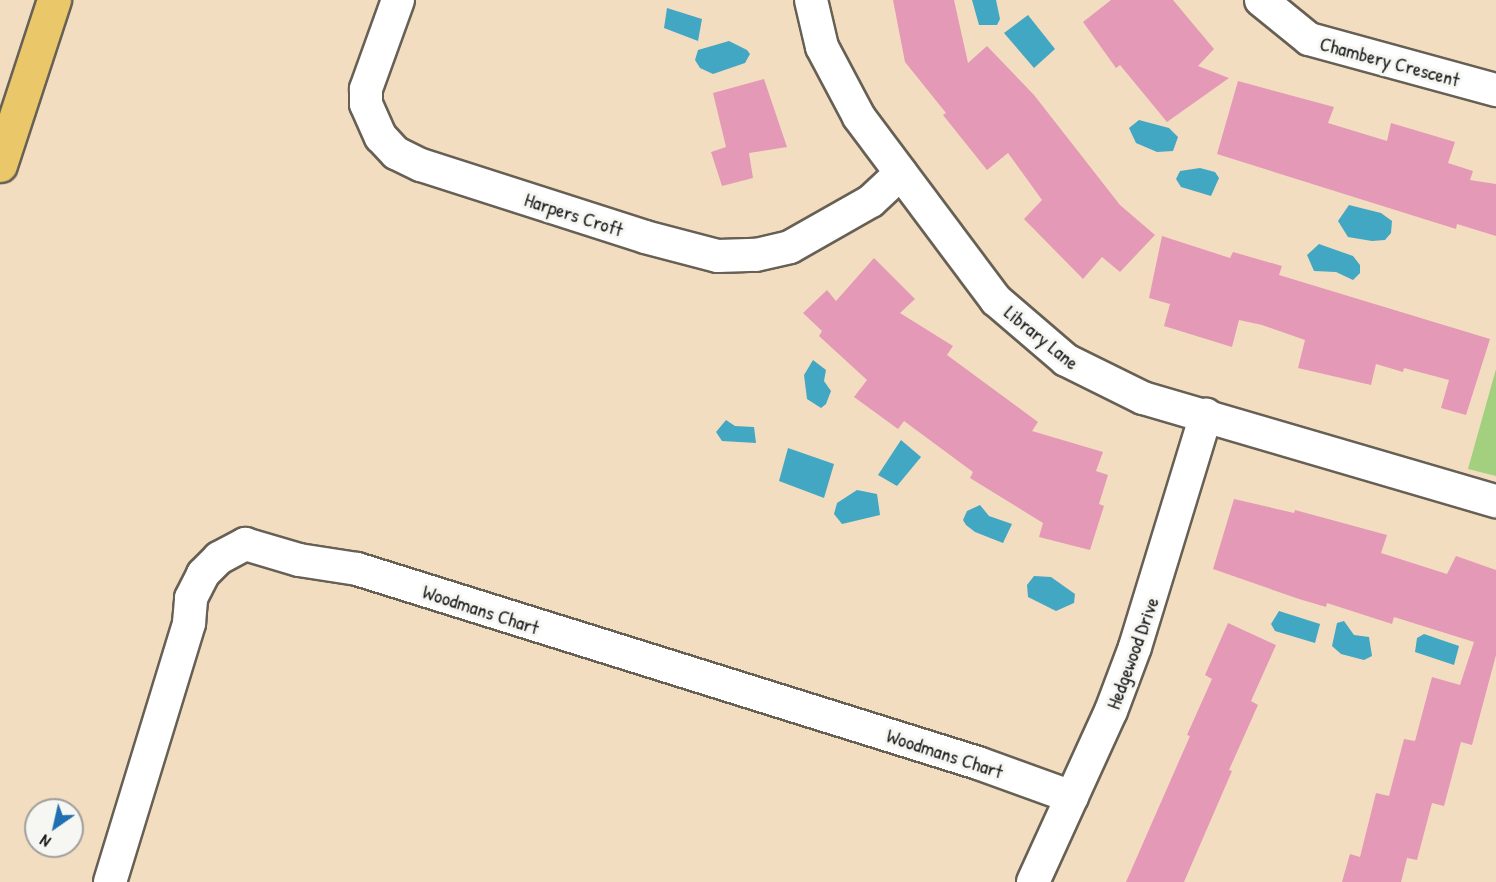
<!DOCTYPE html>
<style>
body{margin:0}
#map{position:relative;width:1496px;height:882px;overflow:hidden;background:#f3ddc0;font-family:"Patrick Hand",sans-serif}
div>[style]{position:absolute}
.green>*{inset:0;background:#a2d07e}
.water>*{inset:0;background:#42a7c2}
.building>*{inset:0;background:#e499b6}
.roads{filter:drop-shadow(2px 0 #676055) drop-shadow(-2px 0 #676055) drop-shadow(0 2px #676055) drop-shadow(0 -2px #676055)}
.street>*{height:32px;margin:-16px;padding:0 16px;transform-origin:16px;border-radius:16px;background:#fff}
.primary>*{height:33px;margin:-16.5px;padding:0 16.5px;transform-origin:16.5px;border-radius:16.5px;background:#eac769}
span{translate:-50% -50%;white-space:nowrap;text-align:center;line-height:1.15;-webkit-text-stroke:6px #f6f6f2;paint-order:stroke}
.street-label{font-size:20px;color:#1c1c1c}
.north{position:absolute;left:24px;top:798px;width:60px;height:60px;box-sizing:border-box;background:#f6f6f2;border:2px solid #9f9f9c;border-radius:50%;rotate:214deg;font-size:16px;font-weight:700;line-height:24px;text-align:center;color:#1c1c1c}
.north::after{content:'';display:block;margin:auto;width:21px;height:27px;background:#1f6fb2;clip-path:polygon(50% 0,100% 100%,50% 72%,0 100%)}
</style>
<div id="map">
<div class="green">
<div style="clip-path:polygon(1496px 369px,1496px 476px,1468px 469px)"></div>
</div>
<div class="water">
<div style="clip-path:polygon(972px 0,996px 0,1000px 19px,997px 25px,979px 25px)"></div>
<div style="clip-path:polygon(667px 8px,702px 19px,698px 41px,664px 28px)"></div>
<div style="clip-path:polygon(1028px 15px,1055px 49px,1034px 68px,1004px 33px)"></div>
<div style="clip-path:polygon(729px 41px,747px 50px,750px 54px,745px 63px,713px 74px,700px 68px,695px 60px,698px 50px)"></div>
<div style="clip-path:polygon(1139px 120px,1169px 128px,1178px 137px,1173px 151px,1157px 152px,1136px 143px,1129px 128px)"></div>
<div style="clip-path:polygon(1200px 168px,1215px 172px,1219px 178px,1211px 196px,1181px 187px,1176px 179px,1180px 171px)"></div>
<div style="clip-path:polygon(1349px 205px,1381px 213px,1392px 221px,1391px 233px,1385px 240px,1372px 241px,1348px 237px,1338px 221px)"></div>
<div style="clip-path:polygon(1319px 244px,1353px 256px,1360px 265px,1360px 273px,1353px 280px,1336px 272px,1314px 271px,1307px 255px)"></div>
<div style="clip-path:polygon(813px 360px,826px 370px,824px 381px,831px 391px,826px 404px,821px 408px,807px 399px,804px 375px)"></div>
<div style="clip-path:polygon(726px 420px,735px 426px,754px 427px,756px 443px,722px 441px,716px 432px)"></div>
<div style="clip-path:polygon(901px 440px,921px 457px,897px 486px,878px 475px)"></div>
<div style="clip-path:polygon(788px 448px,834px 464px,824px 498px,779px 481px)"></div>
<div style="clip-path:polygon(857px 490px,877px 494px,880px 515px,842px 524px,834px 514px,837px 503px)"></div>
<div style="clip-path:polygon(980px 505px,989px 516px,1012px 524px,1003px 543px,975px 532px,966px 525px,963px 520px,967px 511px)"></div>
<div style="clip-path:polygon(1034px 576px,1051px 577px,1075px 594px,1074px 603px,1056px 611px,1028px 597px,1027px 585px)"></div>
<div style="clip-path:polygon(1279px 611px,1320px 624px,1315px 643px,1275px 631px,1271px 624px)"></div>
<div style="clip-path:polygon(1344px 621px,1354px 635px,1369px 637px,1372px 656px,1364px 660px,1341px 654px,1332px 646px,1337px 623px)"></div>
<div style="clip-path:polygon(1424px 634px,1459px 646px,1454px 665px,1415px 652px,1417px 638px)"></div>
</div>
<div class="building">
<div style="clip-path:polygon(893px 0,954px 0,968px 63px,987px 46px,1034px 95px,1120px 205px,1155px 235px,1120px 272px,1102px 257px,1083px 279px,1024px 219px,1042px 200px,1008px 153px,987px 170px,943px 115px,946px 113px,905px 62px)"></div>
<div style="clip-path:polygon(1111px 0,1173px 0,1214px 49px,1198px 66px,1229px 78px,1167px 122px,1120px 65px,1116px 68px,1083px 22px)"></div>
<div style="clip-path:polygon(764px 79px,787px 147px,749px 153px,753px 178px,722px 186px,711px 152px,726px 147px,713px 93px)"></div>
<div style="clip-path:polygon(1238px 81px,1334px 107px,1328px 123px,1387px 141px,1391px 123px,1455px 142px,1448px 163px,1473px 171px,1470px 180px,1496px 184px,1496px 236px,1457px 224px,1456px 229px,1217px 154px)"></div>
<div style="clip-path:polygon(1162px 236px,1230px 258px,1233px 252px,1282px 266px,1279px 275px,1490px 339px,1466px 415px,1441px 408px,1449px 380px,1404px 368px,1403px 372px,1376px 364px,1371px 385px,1298px 368px,1305px 340px,1262px 325px,1239px 320px,1232px 347px,1164px 326px,1170px 304px,1149px 298px)"></div>
<div style="clip-path:polygon(874px 258px,915px 299px,900px 313px,953px 346px,947px 355px,1038px 422px,1032px 431px,1103px 452px,1096px 471px,1108px 475px,1099px 504px,1104px 506px,1090px 550px,1039px 537px,1043px 523px,970px 478px,973px 472px,904px 421px,898px 429px,854px 397px,867px 380px,819px 336px,822px 331px,803px 313px,827px 290px,836px 301px)"></div>
<div style="clip-path:polygon(1234px 499px,1294px 513px,1295px 510px,1387px 535px,1381px 553px,1447px 574px,1456px 556px,1496px 570px,1496px 655px,1472px 745px,1461px 742px,1444px 806px,1432px 803px,1417px 860px,1407px 858px,1401px 882px,1342px 882px,1350px 854px,1360px 857px,1376px 793px,1389px 796px,1404px 739px,1415px 741px,1432px 677px,1460px 685px,1474px 642px,1394px 617px,1392px 624px,1327px 603px,1326px 607px,1299px 599px,1213px 569px)"></div>
<div style="clip-path:polygon(1228px 623px,1276px 645px,1251px 701px,1258px 705px,1229px 770px,1232px 771px,1184px 882px,1126px 882px,1190px 736px,1187px 735px,1212px 679px,1205px 675px)"></div>
</div>
<div class="roads">
<div class="street">
<div style="left:398px;top:0;width:95px;rotate:109.8deg"></div>
<div style="left:366px;top:89px;width:15px;rotate:90deg"></div>
<div style="left:366px;top:104px;width:36px;rotate:66deg"></div>
<div style="left:381px;top:137px;width:22px;rotate:47deg"></div>
<div style="left:396px;top:153px;width:28px;rotate:26deg"></div>
<div style="left:421px;top:165px;width:235px;rotate:17.8deg"></div>
<div style="left:645px;top:237px;width:75px;rotate:14.6deg"></div>
<div style="left:718px;top:256px;width:38px;rotate:-2deg"></div>
<div style="left:756px;top:255px;width:35px;rotate:-13deg"></div>
<div style="left:790px;top:247px;width:93px;rotate:-29.6deg"></div>
<div style="left:871px;top:201px;width:41px;rotate:-43deg"></div>
<div style="left:811px;top:0;width:48px;rotate:76.8deg"></div>
<div style="left:822px;top:47px;width:79px;rotate:62.1deg"></div>
<div style="left:859px;top:117px;width:229px;rotate:53.2deg"></div>
<div style="left:996px;top:300px;width:92px;rotate:40.6deg"></div>
<div style="left:1066px;top:360px;width:86px;rotate:26.3deg"></div>
<div style="left:1143px;top:398px;width:368px;rotate:16.3deg"></div>
<div style="left:1261px;top:0;width:62px;rotate:39.1deg"></div>
<div style="left:1309px;top:39px;width:194px;rotate:15.3deg"></div>
<div style="left:110px;top:882px;width:271px;rotate:-73deg"></div>
<div style="left:189px;top:623px;width:25px;rotate:-85deg"></div>
<div style="left:191px;top:598px;width:27px;rotate:-63deg"></div>
<div style="left:203px;top:574px;width:23px;rotate:-45deg"></div>
<div style="left:219px;top:558px;width:30px;rotate:-28deg"></div>
<div style="left:245px;top:544px;width:56px;rotate:16.5deg"></div>
<div style="left:299px;top:560px;width:59px;rotate:8.8deg"></div>
<div style="left:357px;top:569px;width:651px;rotate:17.35deg"></div>
<div style="left:978px;top:763px;width:100px;rotate:19.9deg"></div>
<div style="left:1033px;top:882px;width:188px;rotate:-65.5deg"></div>
<div style="left:1111px;top:711px;width:68px;rotate:-69.4deg"></div>
<div style="left:1135px;top:647px;width:243px;rotate:-73deg"></div>
</div>
<div class="primary">
<div style="left:0;top:165px;width:174px;rotate:-71.9deg"></div>
</div>
</div>
<div class="street-label">
<span style="left:1390px;top:61px;rotate:15deg">Chambery Crescent</span>
<span style="left:574px;top:214px;rotate:18deg">Harpers Croft</span>
<span style="left:1042px;top:337px;rotate:39deg">Library Lane</span>
<span style="left:481px;top:609px;rotate:18deg">Woodmans Chart</span>
<span style="left:1132px;top:653px;rotate:-70deg">Hedgewood Drive</span>
<span style="left:945px;top:753px;rotate:18deg">Woodmans Chart</span>
</div>
<div class="north">N</div>
</div>
